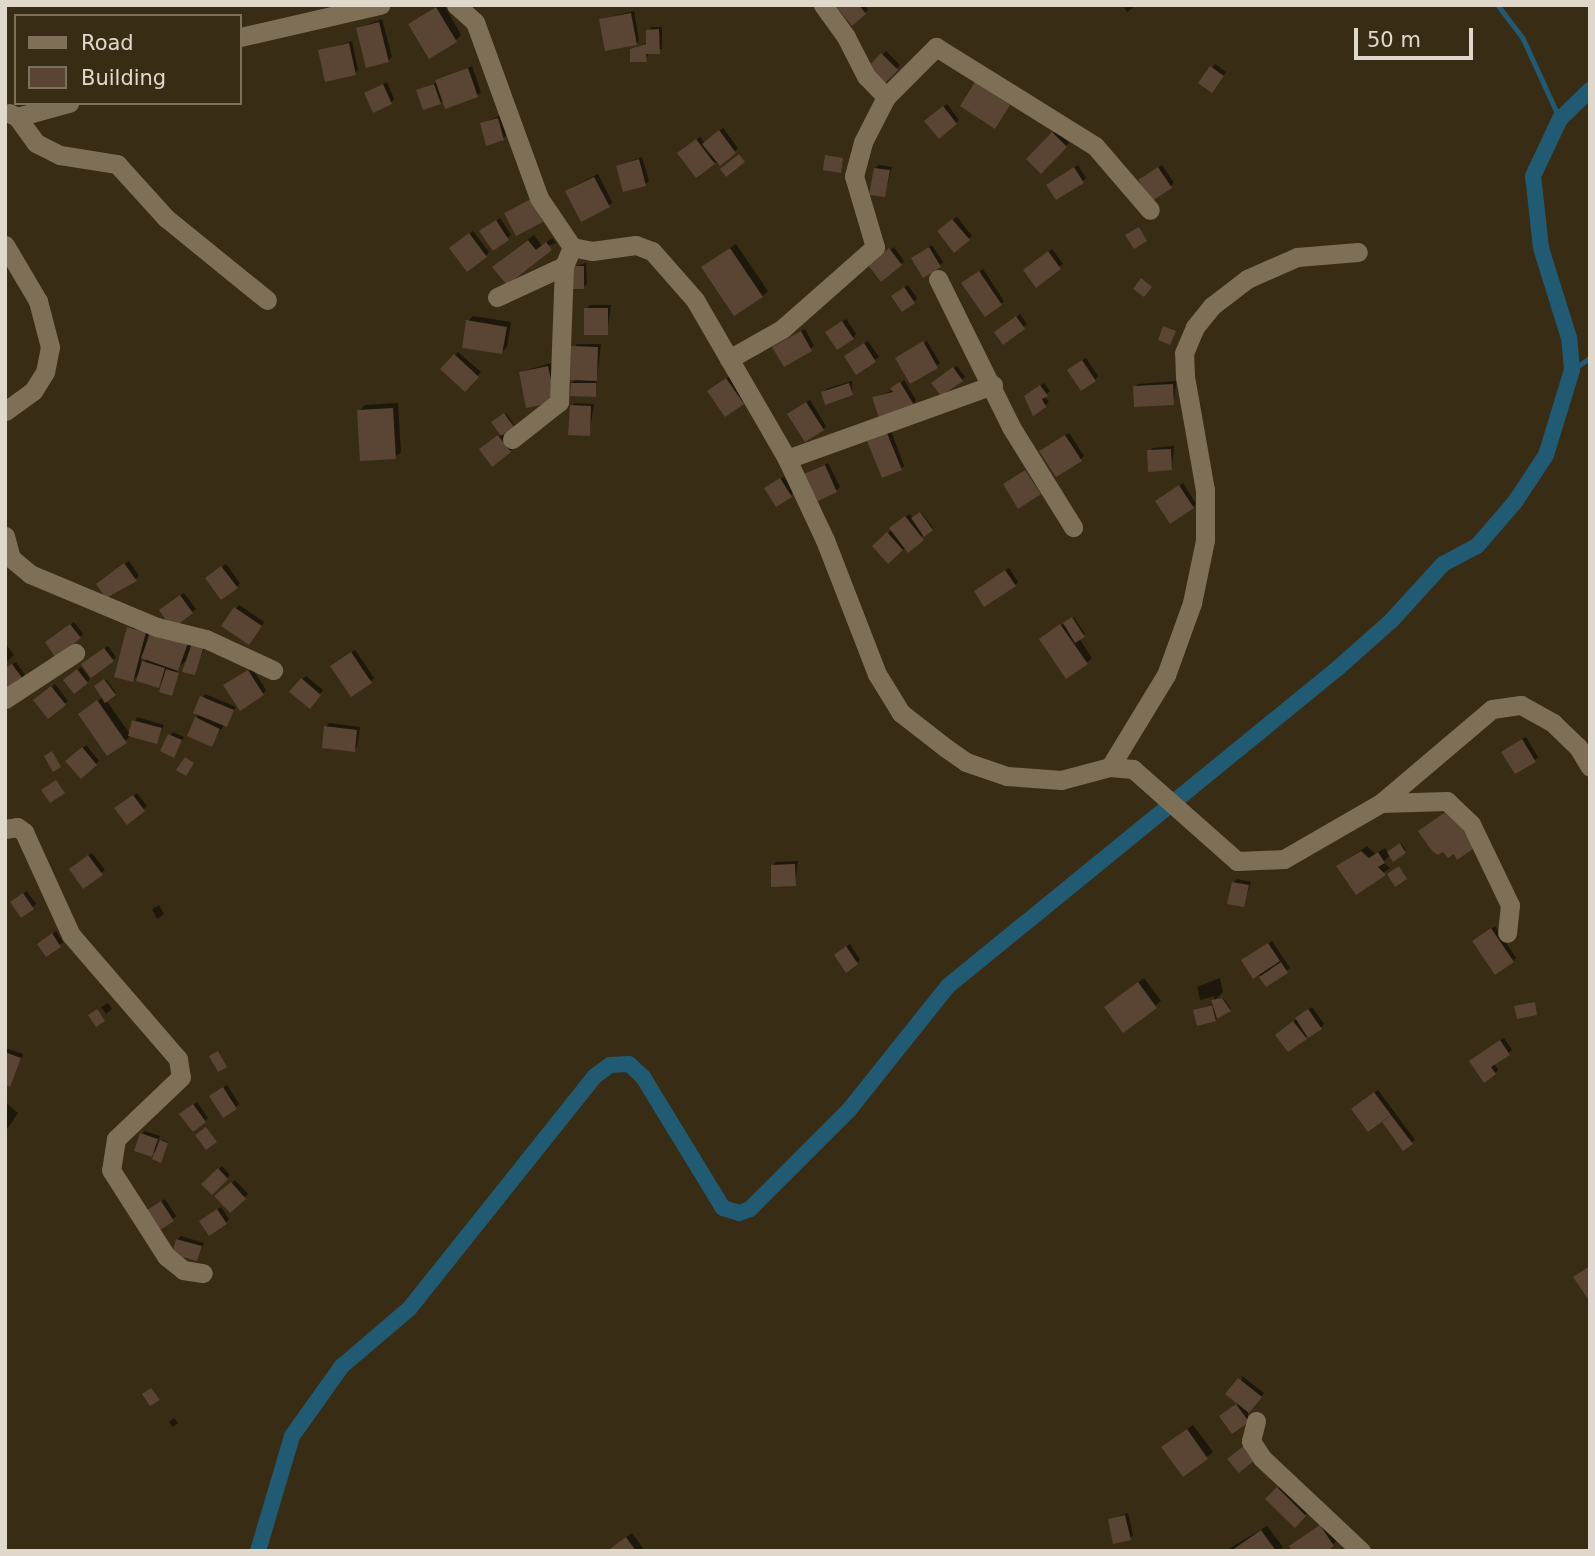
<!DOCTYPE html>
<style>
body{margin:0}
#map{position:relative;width:1595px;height:1556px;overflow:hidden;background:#392c15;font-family:"DejaVu Sans",sans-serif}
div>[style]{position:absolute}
.shadow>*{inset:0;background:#0007}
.stream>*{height:4.5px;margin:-2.25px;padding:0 2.25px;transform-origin:2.25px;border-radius:2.25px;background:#205b73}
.canal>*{height:16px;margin:-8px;padding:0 8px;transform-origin:8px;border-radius:8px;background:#205b73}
.building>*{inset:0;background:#5a4433}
.minor>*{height:19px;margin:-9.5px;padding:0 9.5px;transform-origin:9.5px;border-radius:9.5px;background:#7e7057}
span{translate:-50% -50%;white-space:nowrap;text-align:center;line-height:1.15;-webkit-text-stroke:5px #392c15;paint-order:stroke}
.frame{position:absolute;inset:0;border:7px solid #e0d8ca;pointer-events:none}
.legend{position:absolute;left:14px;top:14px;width:228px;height:91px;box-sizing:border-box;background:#392c15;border:2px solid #7c715d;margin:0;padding:9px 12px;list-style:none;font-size:21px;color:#e0d8ca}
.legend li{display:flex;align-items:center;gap:14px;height:35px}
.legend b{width:35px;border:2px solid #7c715d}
.scale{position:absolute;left:1354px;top:28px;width:119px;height:32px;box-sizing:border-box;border:4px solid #e0d8ca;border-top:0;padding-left:9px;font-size:21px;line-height:24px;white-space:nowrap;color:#e0d8ca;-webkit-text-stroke:5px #392c15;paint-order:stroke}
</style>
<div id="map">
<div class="shadow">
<div style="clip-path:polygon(439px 5px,444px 5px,461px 35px,456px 40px,410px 24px)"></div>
<div style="clip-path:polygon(837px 5px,864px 5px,868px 10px,852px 24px)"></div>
<div style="clip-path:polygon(1122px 5px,1137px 5px,1127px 12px)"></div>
<div style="clip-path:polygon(634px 11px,639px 40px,636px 44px,601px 19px)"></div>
<div style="clip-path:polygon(382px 19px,392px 57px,388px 61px,358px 28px)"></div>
<div style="clip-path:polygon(651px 27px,662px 27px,662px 49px,649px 52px,646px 60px,632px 50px,648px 42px)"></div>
<div style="clip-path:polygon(352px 41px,358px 70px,355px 73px,320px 51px)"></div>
<div style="clip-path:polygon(886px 51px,900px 65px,884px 82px,869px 68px)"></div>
<div style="clip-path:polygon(1215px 64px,1226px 72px,1215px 88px,1201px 83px)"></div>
<div style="clip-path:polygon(472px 66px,481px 92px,477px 95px,440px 102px,418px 91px)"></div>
<div style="clip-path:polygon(387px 82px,394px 99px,391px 103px,366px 94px)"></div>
<div style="clip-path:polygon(947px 104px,959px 120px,956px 123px,930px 118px)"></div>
<div style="clip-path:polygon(501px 115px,507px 135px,503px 138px,482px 124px)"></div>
<div style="clip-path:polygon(723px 128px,738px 148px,720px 164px,683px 150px,700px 137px,705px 143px)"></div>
<div style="clip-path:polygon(1056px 130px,1069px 143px,1041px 171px,1028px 159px)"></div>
<div style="clip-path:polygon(642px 157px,649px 181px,645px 184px,618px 166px)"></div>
<div style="clip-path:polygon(879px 165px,892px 167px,884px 196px,875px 168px)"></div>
<div style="clip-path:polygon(1078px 165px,1086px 178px,1083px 181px,1052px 182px)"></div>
<div style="clip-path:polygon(1162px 165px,1174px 183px,1171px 186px,1143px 177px)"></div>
<div style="clip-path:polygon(598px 174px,612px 202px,609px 206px,571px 188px)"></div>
<div style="clip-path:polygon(957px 217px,972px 236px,968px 239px,942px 228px)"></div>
<div style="clip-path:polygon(500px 218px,511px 235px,493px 248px,485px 228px)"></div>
<div style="clip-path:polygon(473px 231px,489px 252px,486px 256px,454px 245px)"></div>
<div style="clip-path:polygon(534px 235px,542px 246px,552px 238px,556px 243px,500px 261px)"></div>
<div style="clip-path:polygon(736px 244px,768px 291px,762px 296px,703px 267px)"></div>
<div style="clip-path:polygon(932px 245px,943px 262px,940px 265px,916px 255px)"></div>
<div style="clip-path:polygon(894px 247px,904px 261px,881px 279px,874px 262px)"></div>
<div style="clip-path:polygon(1052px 249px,1063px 264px,1036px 285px,1028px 267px)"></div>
<div style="clip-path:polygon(586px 263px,587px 284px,583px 287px,572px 267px)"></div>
<div style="clip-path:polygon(983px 269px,1004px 301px,1001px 304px,967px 280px)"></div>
<div style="clip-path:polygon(908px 285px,917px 298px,914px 302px,897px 292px)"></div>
<div style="clip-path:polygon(590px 305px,611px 305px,607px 333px,586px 309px)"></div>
<div style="clip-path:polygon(1020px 314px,1027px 324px,1004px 342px,1000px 329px)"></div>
<div style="clip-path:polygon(473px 316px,511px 322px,507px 347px,502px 352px,468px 321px)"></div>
<div style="clip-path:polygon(846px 319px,856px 334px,853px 338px,831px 329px)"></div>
<div style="clip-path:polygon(805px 329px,814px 346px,784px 365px,778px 344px)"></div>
<div style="clip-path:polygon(868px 341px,879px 357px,856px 373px,849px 353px)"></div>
<div style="clip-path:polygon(927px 341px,940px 363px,911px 382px,898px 358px)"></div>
<div style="clip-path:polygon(576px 344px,601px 344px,595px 395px,572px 383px,577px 379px)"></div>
<div style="clip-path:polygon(458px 352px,481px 372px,465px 390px,442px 369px)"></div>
<div style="clip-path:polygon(1086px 358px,1098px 376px,1095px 380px,1072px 367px)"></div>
<div style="clip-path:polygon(551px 363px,558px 397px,520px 372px)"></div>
<div style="clip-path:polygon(957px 366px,965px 377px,961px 380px,937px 380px)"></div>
<div style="clip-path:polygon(730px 376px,746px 400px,742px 403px,713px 388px)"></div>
<div style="clip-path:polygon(904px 380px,916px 400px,913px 404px,874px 397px,894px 390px)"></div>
<div style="clip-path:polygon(852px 381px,852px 393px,823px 393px,826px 389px)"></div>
<div style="clip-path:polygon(1176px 381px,1174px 403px,1135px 387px,1138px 384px)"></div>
<div style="clip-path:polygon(1044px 383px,1050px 391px,1044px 396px,1049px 402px,1033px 414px,1029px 393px)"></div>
<div style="clip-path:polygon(810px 400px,826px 426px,823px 429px,793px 411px)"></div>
<div style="clip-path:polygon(398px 403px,401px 452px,395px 457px,359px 411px,365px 405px)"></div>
<div style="clip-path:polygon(575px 403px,594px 404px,589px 434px,571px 406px)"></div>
<div style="clip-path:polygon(506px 413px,514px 425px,502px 433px,514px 448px,492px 464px,484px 446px,501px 434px,493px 422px)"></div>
<div style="clip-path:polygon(891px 431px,904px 466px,901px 469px,869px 442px)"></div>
<div style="clip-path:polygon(1069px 433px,1084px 456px,1080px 460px,1045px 448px)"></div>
<div style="clip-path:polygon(1174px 446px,1172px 468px,1149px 451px,1153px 448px)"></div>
<div style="clip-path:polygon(828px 463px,840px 487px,836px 491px,802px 477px)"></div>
<div style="clip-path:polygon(784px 477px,794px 492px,791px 495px,770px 485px)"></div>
<div style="clip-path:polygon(1183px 483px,1196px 504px,1193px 507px,1161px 498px)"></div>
<div style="clip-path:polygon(921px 512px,933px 528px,888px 561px,874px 546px,909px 514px,913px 518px)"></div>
<div style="clip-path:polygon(129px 561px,139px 576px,121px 590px,113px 572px)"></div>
<div style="clip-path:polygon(226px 564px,240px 583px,237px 587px,211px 575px)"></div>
<div style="clip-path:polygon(1009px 568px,1018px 582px,1015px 585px,979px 588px)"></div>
<div style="clip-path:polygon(184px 593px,196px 609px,192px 612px,164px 607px)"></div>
<div style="clip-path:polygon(239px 605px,264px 622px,252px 640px,223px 626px)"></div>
<div style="clip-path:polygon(1074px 617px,1085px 634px,1079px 638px,1092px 658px,1087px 663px,1041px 639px)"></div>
<div style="clip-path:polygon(74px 622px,83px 634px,80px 637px,50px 639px)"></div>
<div style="clip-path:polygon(132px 625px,149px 629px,146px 651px,192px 638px,190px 646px,198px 637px,208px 640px,194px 673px,189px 658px,178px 668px,172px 694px,165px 678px,158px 686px,144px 662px,147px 658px,141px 657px,141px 672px,133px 680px)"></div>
<div style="clip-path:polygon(5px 643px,14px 655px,5px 663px)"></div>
<div style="clip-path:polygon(108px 646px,116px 657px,113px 660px,87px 661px)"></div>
<div style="clip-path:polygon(355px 650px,374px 678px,371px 681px,336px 663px)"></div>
<div style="clip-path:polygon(16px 662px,25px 675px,22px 678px,5px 669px)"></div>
<div style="clip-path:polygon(81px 667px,90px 679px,87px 682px,69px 677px)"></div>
<div style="clip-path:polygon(252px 668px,266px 690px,263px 694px,229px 682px)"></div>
<div style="clip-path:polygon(306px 676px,323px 690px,313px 703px,302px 679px)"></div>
<div style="clip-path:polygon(106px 679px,116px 693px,106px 700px,130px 734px,137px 717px,164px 725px,157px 742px,132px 735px,108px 754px,86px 709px,103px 697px,96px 686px)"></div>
<div style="clip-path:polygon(55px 684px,68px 701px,64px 704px,39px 697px)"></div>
<div style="clip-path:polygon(205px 694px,236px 707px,211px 745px,197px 718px)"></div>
<div style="clip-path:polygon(329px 723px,360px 727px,357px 747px,354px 750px,326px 727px)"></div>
<div style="clip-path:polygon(173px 732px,184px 737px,173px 755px,170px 735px)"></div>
<div style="clip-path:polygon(1526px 737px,1538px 757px,1535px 760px,1507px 749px)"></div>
<div style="clip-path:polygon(86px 745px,99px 761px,81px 777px,68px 761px)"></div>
<div style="clip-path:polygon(137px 793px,147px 806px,127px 823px,120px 805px)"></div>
<div style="clip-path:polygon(1401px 843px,1406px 850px,1394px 859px,1391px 855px,1383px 862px,1390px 868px,1356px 892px,1338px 866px,1367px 846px,1375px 854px,1385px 848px,1388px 853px)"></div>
<div style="clip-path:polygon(92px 853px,105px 870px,101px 873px,74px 865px)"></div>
<div style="clip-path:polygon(798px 861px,795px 884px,773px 865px,776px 862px)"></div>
<div style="clip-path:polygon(1237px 879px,1251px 882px,1243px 906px,1233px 883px)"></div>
<div style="clip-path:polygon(27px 891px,36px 904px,33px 907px,15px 899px)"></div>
<div style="clip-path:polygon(159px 905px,164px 914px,157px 919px,152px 909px)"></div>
<div style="clip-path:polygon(1495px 926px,1516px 958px,1513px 961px,1478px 938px)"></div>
<div style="clip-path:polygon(56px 931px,63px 942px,47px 955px,43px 941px)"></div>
<div style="clip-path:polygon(1272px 941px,1290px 968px,1266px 985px,1246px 957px)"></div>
<div style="clip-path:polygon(850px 944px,860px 960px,857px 963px,839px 952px)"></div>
<div style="clip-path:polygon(1144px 978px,1161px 1001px,1123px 1031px,1112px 1002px)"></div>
<div style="clip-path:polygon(1220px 978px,1223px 992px,1216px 999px,1223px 998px,1231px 1009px,1215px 1020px,1195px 1010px,1212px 1004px,1215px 996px,1200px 1000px,1197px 987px)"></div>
<div style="clip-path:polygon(108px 1003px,112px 1009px,106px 1014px,101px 1007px)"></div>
<div style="clip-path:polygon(1312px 1007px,1324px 1024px,1321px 1028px,1306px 1037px,1281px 1031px)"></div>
<div style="clip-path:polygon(1504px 1038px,1512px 1050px,1494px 1063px,1498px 1070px,1495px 1073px,1475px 1058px)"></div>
<div style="clip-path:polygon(5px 1048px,23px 1054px,9px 1085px,5px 1083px)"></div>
<div style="clip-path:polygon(227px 1085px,239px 1104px,236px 1107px,215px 1093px)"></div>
<div style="clip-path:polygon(1378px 1090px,1415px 1140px,1404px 1149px,1382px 1119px,1357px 1106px)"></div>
<div style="clip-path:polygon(5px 1102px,18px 1113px,5px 1132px)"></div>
<div style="clip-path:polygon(197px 1102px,208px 1118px,205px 1121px,185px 1111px)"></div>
<div style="clip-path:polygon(145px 1131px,160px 1136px,157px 1145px,162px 1140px,168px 1142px,162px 1159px,158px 1148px,151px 1155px,142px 1134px)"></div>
<div style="clip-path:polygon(222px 1166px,230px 1175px,212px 1193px,204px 1184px)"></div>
<div style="clip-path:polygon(235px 1180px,248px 1194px,230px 1211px,217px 1196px)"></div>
<div style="clip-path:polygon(165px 1199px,176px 1216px,173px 1219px,153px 1207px)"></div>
<div style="clip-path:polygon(221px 1207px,229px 1219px,226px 1223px,205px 1218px)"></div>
<div style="clip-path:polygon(181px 1236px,204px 1243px,197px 1259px,178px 1239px)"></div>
<div style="clip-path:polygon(1242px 1376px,1264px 1393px,1248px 1412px,1248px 1420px,1225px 1413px,1239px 1403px)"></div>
<div style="clip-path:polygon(174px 1418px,178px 1423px,173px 1427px,169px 1422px)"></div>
<div style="clip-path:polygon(1193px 1425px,1213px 1452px,1184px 1475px,1169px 1442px)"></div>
<div style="clip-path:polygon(1281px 1485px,1308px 1512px,1295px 1525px,1268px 1499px)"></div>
<div style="clip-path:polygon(1128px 1513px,1133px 1535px,1130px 1538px,1109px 1520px)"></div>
<div style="clip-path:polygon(1324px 1523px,1336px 1541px,1333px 1545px,1294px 1551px)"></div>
<div style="clip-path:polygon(1267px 1526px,1283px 1547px,1279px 1551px,1225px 1551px)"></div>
<div style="clip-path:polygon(632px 1533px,645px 1551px,608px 1551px)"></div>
</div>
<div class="stream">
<div style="left:1498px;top:5px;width:41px;rotate:52.9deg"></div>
<div style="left:1523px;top:38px;width:89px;rotate:65.4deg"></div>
<div style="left:1572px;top:370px;width:22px;rotate:-34deg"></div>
</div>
<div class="canal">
<div style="left:258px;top:1551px;width:120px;rotate:-73.5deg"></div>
<div style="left:292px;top:1436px;width:86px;rotate:-54.5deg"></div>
<div style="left:342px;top:1366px;width:88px;rotate:-40.4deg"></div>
<div style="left:409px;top:1309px;width:298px;rotate:-51.4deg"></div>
<div style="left:595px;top:1076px;width:19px;rotate:-36deg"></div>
<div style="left:610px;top:1065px;width:19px;rotate:-3deg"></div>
<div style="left:629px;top:1064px;width:19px;rotate:43deg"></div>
<div style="left:643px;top:1077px;width:153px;rotate:58.6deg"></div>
<div style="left:723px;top:1208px;width:17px;rotate:17deg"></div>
<div style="left:739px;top:1213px;width:12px;rotate:-20deg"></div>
<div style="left:750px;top:1209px;width:140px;rotate:-45deg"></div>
<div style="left:849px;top:1110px;width:159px;rotate:-51.4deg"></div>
<div style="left:948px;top:986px;width:503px;rotate:-39.19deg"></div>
<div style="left:1338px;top:668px;width:71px;rotate:-41.6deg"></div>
<div style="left:1391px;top:621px;width:77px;rotate:-47.6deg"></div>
<div style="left:1443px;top:564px;width:38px;rotate:-28deg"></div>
<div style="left:1477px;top:546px;width:58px;rotate:-49.2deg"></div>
<div style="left:1515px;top:502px;width:56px;rotate:-56.6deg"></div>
<div style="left:1546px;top:455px;width:89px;rotate:-73deg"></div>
<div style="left:1572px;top:370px;width:32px;rotate:-95deg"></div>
<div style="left:1569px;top:338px;width:94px;rotate:-107.3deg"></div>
<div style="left:1541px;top:248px;width:72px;rotate:-96.3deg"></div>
<div style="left:1533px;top:176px;width:63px;rotate:-64.7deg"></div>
<div style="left:1560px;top:119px;width:42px;rotate:-44deg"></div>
</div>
<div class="building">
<div style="clip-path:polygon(835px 5px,859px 5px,866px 14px,852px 26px)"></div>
<div style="clip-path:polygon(436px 7px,457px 42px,429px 59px,408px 24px)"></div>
<div style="clip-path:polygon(631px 13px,637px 45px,605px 51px,599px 19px)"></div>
<div style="clip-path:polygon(379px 22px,389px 62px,366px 68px,356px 28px)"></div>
<div style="clip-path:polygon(659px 29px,660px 54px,646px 54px,647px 62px,630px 62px,630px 49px,646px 44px,646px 30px)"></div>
<div style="clip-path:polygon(349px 43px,356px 75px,325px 82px,318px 50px)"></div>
<div style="clip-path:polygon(881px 53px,898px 70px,884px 84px,867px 68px)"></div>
<div style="clip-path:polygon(1210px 66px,1224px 76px,1212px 93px,1198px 83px)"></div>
<div style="clip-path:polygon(468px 68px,478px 97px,445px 109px,435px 80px)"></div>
<div style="clip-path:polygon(975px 82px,1010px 105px,995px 129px,960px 106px)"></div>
<div style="clip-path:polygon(383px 84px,392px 104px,373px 113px,364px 93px)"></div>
<div style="clip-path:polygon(434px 84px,441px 104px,423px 110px,416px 90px)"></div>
<div style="clip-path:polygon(943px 106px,957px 124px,939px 139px,924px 121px)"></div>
<div style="clip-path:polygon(498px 118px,504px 140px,486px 146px,480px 123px)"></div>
<div style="clip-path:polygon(719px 130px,736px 153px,720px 166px,702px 144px)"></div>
<div style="clip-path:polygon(1052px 132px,1067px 147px,1041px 174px,1026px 159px)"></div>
<div style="clip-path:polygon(696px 139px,715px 164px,696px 178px,677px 153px)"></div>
<div style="clip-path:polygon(739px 154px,745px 162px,726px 177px,720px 169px)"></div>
<div style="clip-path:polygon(825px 155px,843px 158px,841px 173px,823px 170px)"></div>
<div style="clip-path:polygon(639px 159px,646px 186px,623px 192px,616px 166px)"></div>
<div style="clip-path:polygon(1074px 167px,1084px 183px,1056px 200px,1046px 185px)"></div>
<div style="clip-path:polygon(1158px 167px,1172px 188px,1152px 201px,1138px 180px)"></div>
<div style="clip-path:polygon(874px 168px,890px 170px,885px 197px,869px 195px)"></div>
<div style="clip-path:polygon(594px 177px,610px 207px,581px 222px,565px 191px)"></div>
<div style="clip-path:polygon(531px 199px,543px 222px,516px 236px,504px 213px)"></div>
<div style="clip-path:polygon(952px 219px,970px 240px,954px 253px,937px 231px)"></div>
<div style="clip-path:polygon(496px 220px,509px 240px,493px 251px,479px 231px)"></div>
<div style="clip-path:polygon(1139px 227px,1147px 241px,1134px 249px,1125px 235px)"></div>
<div style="clip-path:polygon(469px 233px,487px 257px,467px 272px,449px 248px)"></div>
<div style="clip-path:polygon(528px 240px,536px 250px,546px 242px,552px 250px,507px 285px,492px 267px)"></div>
<div style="clip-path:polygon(929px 247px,941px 267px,923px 278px,911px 258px)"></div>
<div style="clip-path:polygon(730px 248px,763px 297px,734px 316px,701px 267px)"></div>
<div style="clip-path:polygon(889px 248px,902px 265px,881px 282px,868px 265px)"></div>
<div style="clip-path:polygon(1048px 251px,1061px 269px,1036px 288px,1023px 270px)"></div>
<div style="clip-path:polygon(570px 266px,584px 266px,584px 289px,570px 289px)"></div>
<div style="clip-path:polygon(979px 271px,1002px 305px,985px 317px,961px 283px)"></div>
<div style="clip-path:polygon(1141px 278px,1152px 287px,1144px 297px,1133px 289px)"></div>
<div style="clip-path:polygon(904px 287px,915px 303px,902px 312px,891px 296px)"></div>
<div style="clip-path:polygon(584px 308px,608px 308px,608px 335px,584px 335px)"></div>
<div style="clip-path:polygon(1016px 316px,1025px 329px,1003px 345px,994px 332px)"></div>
<div style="clip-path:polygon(466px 320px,507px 327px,502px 354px,462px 348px)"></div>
<div style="clip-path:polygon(842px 321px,854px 339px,837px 350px,825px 332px)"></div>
<div style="clip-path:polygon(1163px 326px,1176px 331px,1170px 345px,1158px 340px)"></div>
<div style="clip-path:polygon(801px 331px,812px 351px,784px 367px,772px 347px)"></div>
<div style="clip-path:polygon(923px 341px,938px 368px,910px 384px,895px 358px)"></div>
<div style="clip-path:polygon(864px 343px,876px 362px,856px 375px,844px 356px)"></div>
<div style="clip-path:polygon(571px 346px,598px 347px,597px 381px,570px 380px)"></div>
<div style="clip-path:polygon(454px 354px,479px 377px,465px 392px,440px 369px)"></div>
<div style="clip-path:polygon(1082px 360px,1096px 381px,1081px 391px,1067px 370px)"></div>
<div style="clip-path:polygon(548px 366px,556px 402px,526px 408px,519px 372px)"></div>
<div style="clip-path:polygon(953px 367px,963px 381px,941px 396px,931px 383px)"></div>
<div style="clip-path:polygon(726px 378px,744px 404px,725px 417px,707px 391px)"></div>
<div style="clip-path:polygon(900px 382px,914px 405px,879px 418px,872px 397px,893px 392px,890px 388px)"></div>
<div style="clip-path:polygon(571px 383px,596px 383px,596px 397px,570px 396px)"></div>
<div style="clip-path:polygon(849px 383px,853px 395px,825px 405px,821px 392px)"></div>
<div style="clip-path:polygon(1173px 384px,1174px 405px,1134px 407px,1133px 386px)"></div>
<div style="clip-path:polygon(1040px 385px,1048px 396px,1042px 399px,1046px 407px,1033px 416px,1024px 396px)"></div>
<div style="clip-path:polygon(806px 402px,824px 430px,805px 442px,787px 414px)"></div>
<div style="clip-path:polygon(570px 405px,591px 406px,590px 436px,568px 435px)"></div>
<div style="clip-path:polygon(393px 408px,396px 459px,360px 461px,357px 410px)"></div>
<div style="clip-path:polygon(504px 413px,514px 427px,501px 436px,491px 422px)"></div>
<div style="clip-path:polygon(887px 433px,902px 470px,882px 478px,867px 441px)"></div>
<div style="clip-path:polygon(498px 435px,511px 452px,492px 467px,479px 449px)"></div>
<div style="clip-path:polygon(1065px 435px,1082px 461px,1056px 477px,1039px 451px)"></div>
<div style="clip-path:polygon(1171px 449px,1172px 470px,1148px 472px,1147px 450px)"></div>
<div style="clip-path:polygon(825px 465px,837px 492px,812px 504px,799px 476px)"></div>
<div style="clip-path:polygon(1025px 470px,1041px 494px,1018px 509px,1003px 484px)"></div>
<div style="clip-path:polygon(780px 478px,792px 497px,776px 507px,764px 488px)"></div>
<div style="clip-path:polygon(1179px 485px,1194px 508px,1170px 524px,1155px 501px)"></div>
<div style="clip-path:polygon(920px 512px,933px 530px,924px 537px,911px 518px)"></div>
<div style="clip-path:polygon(905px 516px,924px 540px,908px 553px,889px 528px)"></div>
<div style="clip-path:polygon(887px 532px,903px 550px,888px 564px,872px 546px)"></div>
<div style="clip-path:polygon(124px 563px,137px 581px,106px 598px,96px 584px)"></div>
<div style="clip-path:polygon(221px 566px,238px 588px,221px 600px,205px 578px)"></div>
<div style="clip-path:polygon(1005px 570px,1016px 586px,984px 607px,974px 591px)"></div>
<div style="clip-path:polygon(180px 595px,193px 613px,172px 629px,159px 610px)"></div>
<div style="clip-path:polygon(234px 607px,262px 626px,249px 645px,221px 626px)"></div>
<div style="clip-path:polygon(1072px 617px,1085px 637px,1075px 643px,1063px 623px)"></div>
<div style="clip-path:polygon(70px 624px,81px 638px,55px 657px,45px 642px)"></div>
<div style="clip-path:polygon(1060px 624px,1088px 664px,1066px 679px,1039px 639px)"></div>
<div style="clip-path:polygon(127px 627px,146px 632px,133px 682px,114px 677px)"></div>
<div style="clip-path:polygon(151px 631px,188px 643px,178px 671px,141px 658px)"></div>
<div style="clip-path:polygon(193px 640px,205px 643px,195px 675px,182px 672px)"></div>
<div style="clip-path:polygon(104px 648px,114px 661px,91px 678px,81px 664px)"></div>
<div style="clip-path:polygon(351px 652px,372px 683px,351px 697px,330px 666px)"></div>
<div style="clip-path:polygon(142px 661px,165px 668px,159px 688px,136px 681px)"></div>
<div style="clip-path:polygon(12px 664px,23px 679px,5px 692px,5px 668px)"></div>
<div style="clip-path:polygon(77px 669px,88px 683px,74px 694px,63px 680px)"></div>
<div style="clip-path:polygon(166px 669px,179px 673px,172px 696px,159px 692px)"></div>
<div style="clip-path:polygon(248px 670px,264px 695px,240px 711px,223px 685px)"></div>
<div style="clip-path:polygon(301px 678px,321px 695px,310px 709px,289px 692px)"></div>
<div style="clip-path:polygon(104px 679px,116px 695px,105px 703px,94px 686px)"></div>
<div style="clip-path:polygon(51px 686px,66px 705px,48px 719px,33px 700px)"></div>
<div style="clip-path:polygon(200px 696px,234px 710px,227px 727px,193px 713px)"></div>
<div style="clip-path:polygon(97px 700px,127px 743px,107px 756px,78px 714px)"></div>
<div style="clip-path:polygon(195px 717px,220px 729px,212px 747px,187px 736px)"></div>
<div style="clip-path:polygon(132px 720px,162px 728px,157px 744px,128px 736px)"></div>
<div style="clip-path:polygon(324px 726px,357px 730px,355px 752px,322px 748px)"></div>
<div style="clip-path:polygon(168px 734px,182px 740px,174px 758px,160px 751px)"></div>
<div style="clip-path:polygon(1522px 739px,1536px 762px,1515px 774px,1501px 752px)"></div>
<div style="clip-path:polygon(82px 747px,97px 765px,81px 779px,65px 761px)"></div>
<div style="clip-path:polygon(52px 751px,61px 767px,53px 772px,44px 756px)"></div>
<div style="clip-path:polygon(185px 757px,194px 763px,186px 776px,176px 770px)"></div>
<div style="clip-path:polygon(56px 780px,65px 793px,50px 803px,41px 790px)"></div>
<div style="clip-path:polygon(133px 795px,145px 811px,127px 825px,114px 808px)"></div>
<div style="clip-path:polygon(1450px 809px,1474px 848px,1457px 860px,1454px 854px,1448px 858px,1443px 852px,1438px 855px,1432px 851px,1418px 831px)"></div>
<div style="clip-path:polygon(1400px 843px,1406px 853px,1393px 862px,1387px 852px)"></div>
<div style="clip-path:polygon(1361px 851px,1369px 858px,1378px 852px,1385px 863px,1378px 867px,1386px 875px,1356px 895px,1336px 866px)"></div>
<div style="clip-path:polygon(88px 855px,103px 875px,83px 889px,69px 869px)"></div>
<div style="clip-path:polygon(795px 864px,796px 886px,771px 887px,771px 865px)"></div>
<div style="clip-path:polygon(1399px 866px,1407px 879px,1395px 887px,1387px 874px)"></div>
<div style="clip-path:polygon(1232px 882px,1249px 885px,1244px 907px,1227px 904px)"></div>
<div style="clip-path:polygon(23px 893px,34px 909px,21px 918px,10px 902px)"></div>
<div style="clip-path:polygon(1491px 928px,1514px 962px,1495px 975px,1472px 941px)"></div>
<div style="clip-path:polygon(52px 933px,61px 947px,46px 957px,37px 944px)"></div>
<div style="clip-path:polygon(1268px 943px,1280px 961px,1253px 979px,1241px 960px)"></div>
<div style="clip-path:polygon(846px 946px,858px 964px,846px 973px,834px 955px)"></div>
<div style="clip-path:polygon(1281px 962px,1288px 973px,1266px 987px,1259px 977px)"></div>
<div style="clip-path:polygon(1138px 982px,1157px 1008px,1123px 1033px,1104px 1007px)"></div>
<div style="clip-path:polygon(1222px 998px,1231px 1011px,1217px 1019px,1211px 1000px)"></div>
<div style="clip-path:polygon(1535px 1002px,1537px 1015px,1517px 1019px,1514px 1006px)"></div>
<div style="clip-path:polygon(1212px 1005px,1216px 1021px,1197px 1026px,1193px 1010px)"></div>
<div style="clip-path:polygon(97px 1009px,105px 1021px,96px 1027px,88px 1015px)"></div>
<div style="clip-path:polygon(1308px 1009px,1322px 1029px,1308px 1038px,1295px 1018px)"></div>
<div style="clip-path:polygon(1293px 1021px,1307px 1039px,1288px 1052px,1275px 1035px)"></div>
<div style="clip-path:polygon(1500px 1040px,1510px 1055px,1491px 1067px,1496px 1074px,1484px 1083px,1469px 1061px)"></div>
<div style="clip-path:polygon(218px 1051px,227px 1067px,218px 1072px,209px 1056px)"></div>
<div style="clip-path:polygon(5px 1052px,21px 1058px,10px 1087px,5px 1085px)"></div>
<div style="clip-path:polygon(223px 1087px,237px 1109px,223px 1118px,209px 1096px)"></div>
<div style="clip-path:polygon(1374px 1092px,1391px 1115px,1368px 1132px,1351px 1109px)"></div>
<div style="clip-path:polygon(193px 1104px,206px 1122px,193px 1132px,179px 1114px)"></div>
<div style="clip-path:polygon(1391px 1115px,1413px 1144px,1403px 1151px,1382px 1122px)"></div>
<div style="clip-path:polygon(206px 1127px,217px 1142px,206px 1150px,195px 1135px)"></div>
<div style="clip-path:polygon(140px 1133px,158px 1139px,152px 1157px,134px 1151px)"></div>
<div style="clip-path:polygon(160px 1140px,168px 1143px,161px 1163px,152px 1159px)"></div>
<div style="clip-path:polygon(218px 1168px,228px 1179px,212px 1195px,201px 1184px)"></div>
<div style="clip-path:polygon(231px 1182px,246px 1199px,230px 1213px,214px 1196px)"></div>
<div style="clip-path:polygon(161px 1201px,174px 1221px,160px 1230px,147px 1210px)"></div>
<div style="clip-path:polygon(217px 1209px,227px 1224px,209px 1236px,199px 1221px)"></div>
<div style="clip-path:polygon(176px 1239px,202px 1246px,197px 1261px,172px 1254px)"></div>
<div style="clip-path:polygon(1590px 1266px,1590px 1302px,1573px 1277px)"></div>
<div style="clip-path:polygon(1238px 1378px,1262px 1397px,1249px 1413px,1225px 1394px)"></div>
<div style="clip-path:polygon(151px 1388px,160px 1400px,150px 1406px,142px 1394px)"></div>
<div style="clip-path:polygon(1236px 1404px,1249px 1422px,1232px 1434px,1219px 1416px)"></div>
<div style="clip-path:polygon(1187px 1429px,1208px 1459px,1183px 1477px,1161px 1447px)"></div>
<div style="clip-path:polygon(1245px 1445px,1256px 1459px,1239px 1473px,1227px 1459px)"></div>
<div style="clip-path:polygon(1277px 1487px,1306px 1516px,1295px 1528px,1265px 1499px)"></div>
<div style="clip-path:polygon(1125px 1515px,1131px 1540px,1113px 1544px,1108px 1519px)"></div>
<div style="clip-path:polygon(1320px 1525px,1334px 1546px,1327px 1551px,1292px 1551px,1289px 1546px)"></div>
<div style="clip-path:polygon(1261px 1530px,1276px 1551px,1231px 1551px)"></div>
<div style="clip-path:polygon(626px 1537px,636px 1551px,607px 1551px)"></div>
</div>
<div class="minor">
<div style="left:456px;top:5px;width:25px;rotate:42deg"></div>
<div style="left:475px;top:22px;width:187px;rotate:70deg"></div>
<div style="left:539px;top:198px;width:59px;rotate:56deg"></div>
<div style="left:572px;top:247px;width:20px;rotate:11deg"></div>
<div style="left:592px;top:251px;width:44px;rotate:-7.8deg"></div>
<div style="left:636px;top:245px;width:17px;rotate:21deg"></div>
<div style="left:652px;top:251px;width:65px;rotate:48.7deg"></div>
<div style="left:695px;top:300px;width:184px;rotate:59.9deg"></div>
<div style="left:787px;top:459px;width:89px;rotate:64.9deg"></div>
<div style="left:825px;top:540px;width:144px;rotate:68.8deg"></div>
<div style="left:877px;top:674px;width:46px;rotate:58.4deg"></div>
<div style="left:901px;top:713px;width:57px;rotate:37.9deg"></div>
<div style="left:946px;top:748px;width:24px;rotate:35deg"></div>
<div style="left:966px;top:762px;width:43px;rotate:18.9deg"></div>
<div style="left:1007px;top:776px;width:54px;rotate:4.2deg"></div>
<div style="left:1061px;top:780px;width:51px;rotate:-14.9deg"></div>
<div style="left:1110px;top:767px;width:23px;rotate:5deg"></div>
<div style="left:1133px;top:769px;width:139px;rotate:41.5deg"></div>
<div style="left:1237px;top:861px;width:47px;rotate:-2.4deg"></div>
<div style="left:1284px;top:859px;width:112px;rotate:-30deg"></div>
<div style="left:1381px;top:803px;width:145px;rotate:-40.3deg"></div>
<div style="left:1492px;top:709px;width:29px;rotate:-8deg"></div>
<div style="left:1521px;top:705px;width:37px;rotate:29deg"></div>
<div style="left:1553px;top:723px;width:35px;rotate:44deg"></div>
<div style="left:1578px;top:747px;width:23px;rotate:59deg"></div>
<div style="left:823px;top:5px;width:39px;rotate:54deg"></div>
<div style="left:846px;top:37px;width:44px;rotate:62.9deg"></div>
<div style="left:866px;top:76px;width:29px;rotate:46deg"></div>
<div style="left:240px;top:37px;width:144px;rotate:-12.9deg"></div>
<div style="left:9px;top:113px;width:9px;rotate:27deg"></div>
<div style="left:17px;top:117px;width:54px;rotate:-15.1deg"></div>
<div style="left:17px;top:117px;width:32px;rotate:54deg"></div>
<div style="left:36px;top:143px;width:27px;rotate:27deg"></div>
<div style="left:60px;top:155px;width:58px;rotate:9deg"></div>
<div style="left:117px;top:164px;width:73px;rotate:47.8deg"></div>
<div style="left:166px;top:218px;width:130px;rotate:39.1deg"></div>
<div style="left:5px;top:245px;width:65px;rotate:59.5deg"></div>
<div style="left:38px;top:301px;width:48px;rotate:75.4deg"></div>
<div style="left:50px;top:347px;width:25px;rotate:101deg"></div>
<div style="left:45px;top:372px;width:22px;rotate:122deg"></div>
<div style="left:33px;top:391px;width:34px;rotate:144deg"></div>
<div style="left:938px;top:279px;width:165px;rotate:63.7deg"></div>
<div style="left:1011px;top:427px;width:118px;rotate:58.2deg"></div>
<div style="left:497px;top:297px;width:74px;rotate:-24.8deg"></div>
<div style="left:729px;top:359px;width:61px;rotate:-29.5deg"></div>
<div style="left:782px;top:329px;width:124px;rotate:-41.4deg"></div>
<div style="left:875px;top:247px;width:74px;rotate:-106.5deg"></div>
<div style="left:854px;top:176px;width:35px;rotate:-75deg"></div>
<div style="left:863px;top:142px;width:51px;rotate:-62.9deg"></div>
<div style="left:886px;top:97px;width:71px;rotate:-45deg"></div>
<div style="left:936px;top:47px;width:187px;rotate:31.9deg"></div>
<div style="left:1095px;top:146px;width:84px;rotate:49.3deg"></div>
<div style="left:512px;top:439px;width:60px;rotate:-38.2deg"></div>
<div style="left:559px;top:402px;width:136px;rotate:-87.9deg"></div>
<div style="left:564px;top:266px;width:21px;rotate:-67deg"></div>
<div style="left:787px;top:459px;width:219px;rotate:-19.8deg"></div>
<div style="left:5px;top:536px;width:23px;rotate:75deg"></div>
<div style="left:11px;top:558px;width:25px;rotate:40deg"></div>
<div style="left:30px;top:574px;width:138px;rotate:22.7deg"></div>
<div style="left:157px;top:627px;width:50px;rotate:13.8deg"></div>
<div style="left:206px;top:639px;width:74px;rotate:24.8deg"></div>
<div style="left:5px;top:699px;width:84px;rotate:-33.3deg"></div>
<div style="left:1110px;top:767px;width:108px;rotate:-58.7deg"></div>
<div style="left:1166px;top:675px;width:77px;rotate:-70.1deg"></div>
<div style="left:1192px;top:603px;width:64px;rotate:-78.3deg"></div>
<div style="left:1205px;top:540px;width:50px;rotate:-90deg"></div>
<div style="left:1205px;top:490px;width:115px;rotate:-100deg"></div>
<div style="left:1185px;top:377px;width:24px;rotate:-92deg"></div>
<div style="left:1184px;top:353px;width:28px;rotate:-67deg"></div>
<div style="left:1195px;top:327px;width:27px;rotate:-51deg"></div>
<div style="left:1212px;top:306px;width:44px;rotate:-37.6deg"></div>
<div style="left:1247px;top:279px;width:55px;rotate:-23.7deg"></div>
<div style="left:1297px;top:257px;width:61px;rotate:-4.7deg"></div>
<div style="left:1381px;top:803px;width:66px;rotate:-1.7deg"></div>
<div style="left:1447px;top:801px;width:33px;rotate:44deg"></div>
<div style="left:1471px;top:824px;width:90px;rotate:64.3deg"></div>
<div style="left:1510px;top:905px;width:28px;rotate:96deg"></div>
<div style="left:5px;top:829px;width:12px;rotate:-9deg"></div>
<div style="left:17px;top:827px;width:9px;rotate:36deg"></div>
<div style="left:24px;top:832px;width:113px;rotate:65.5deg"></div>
<div style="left:71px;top:935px;width:164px;rotate:49.2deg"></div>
<div style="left:178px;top:1059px;width:18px;rotate:81deg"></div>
<div style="left:181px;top:1077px;width:90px;rotate:136.4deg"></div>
<div style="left:116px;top:1139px;width:31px;rotate:99deg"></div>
<div style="left:111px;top:1170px;width:102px;rotate:57.4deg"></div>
<div style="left:166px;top:1256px;width:22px;rotate:39deg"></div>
<div style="left:183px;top:1270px;width:20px;rotate:9deg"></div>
<div style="left:1256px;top:1421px;width:21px;rotate:104deg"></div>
<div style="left:1251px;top:1441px;width:20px;rotate:57deg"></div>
<div style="left:1262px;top:1458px;width:136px;rotate:43.2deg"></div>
</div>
<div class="frame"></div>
<ul class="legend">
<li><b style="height:9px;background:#7e7057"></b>Road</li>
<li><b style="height:19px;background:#5a4433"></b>Building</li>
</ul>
<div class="scale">50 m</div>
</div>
